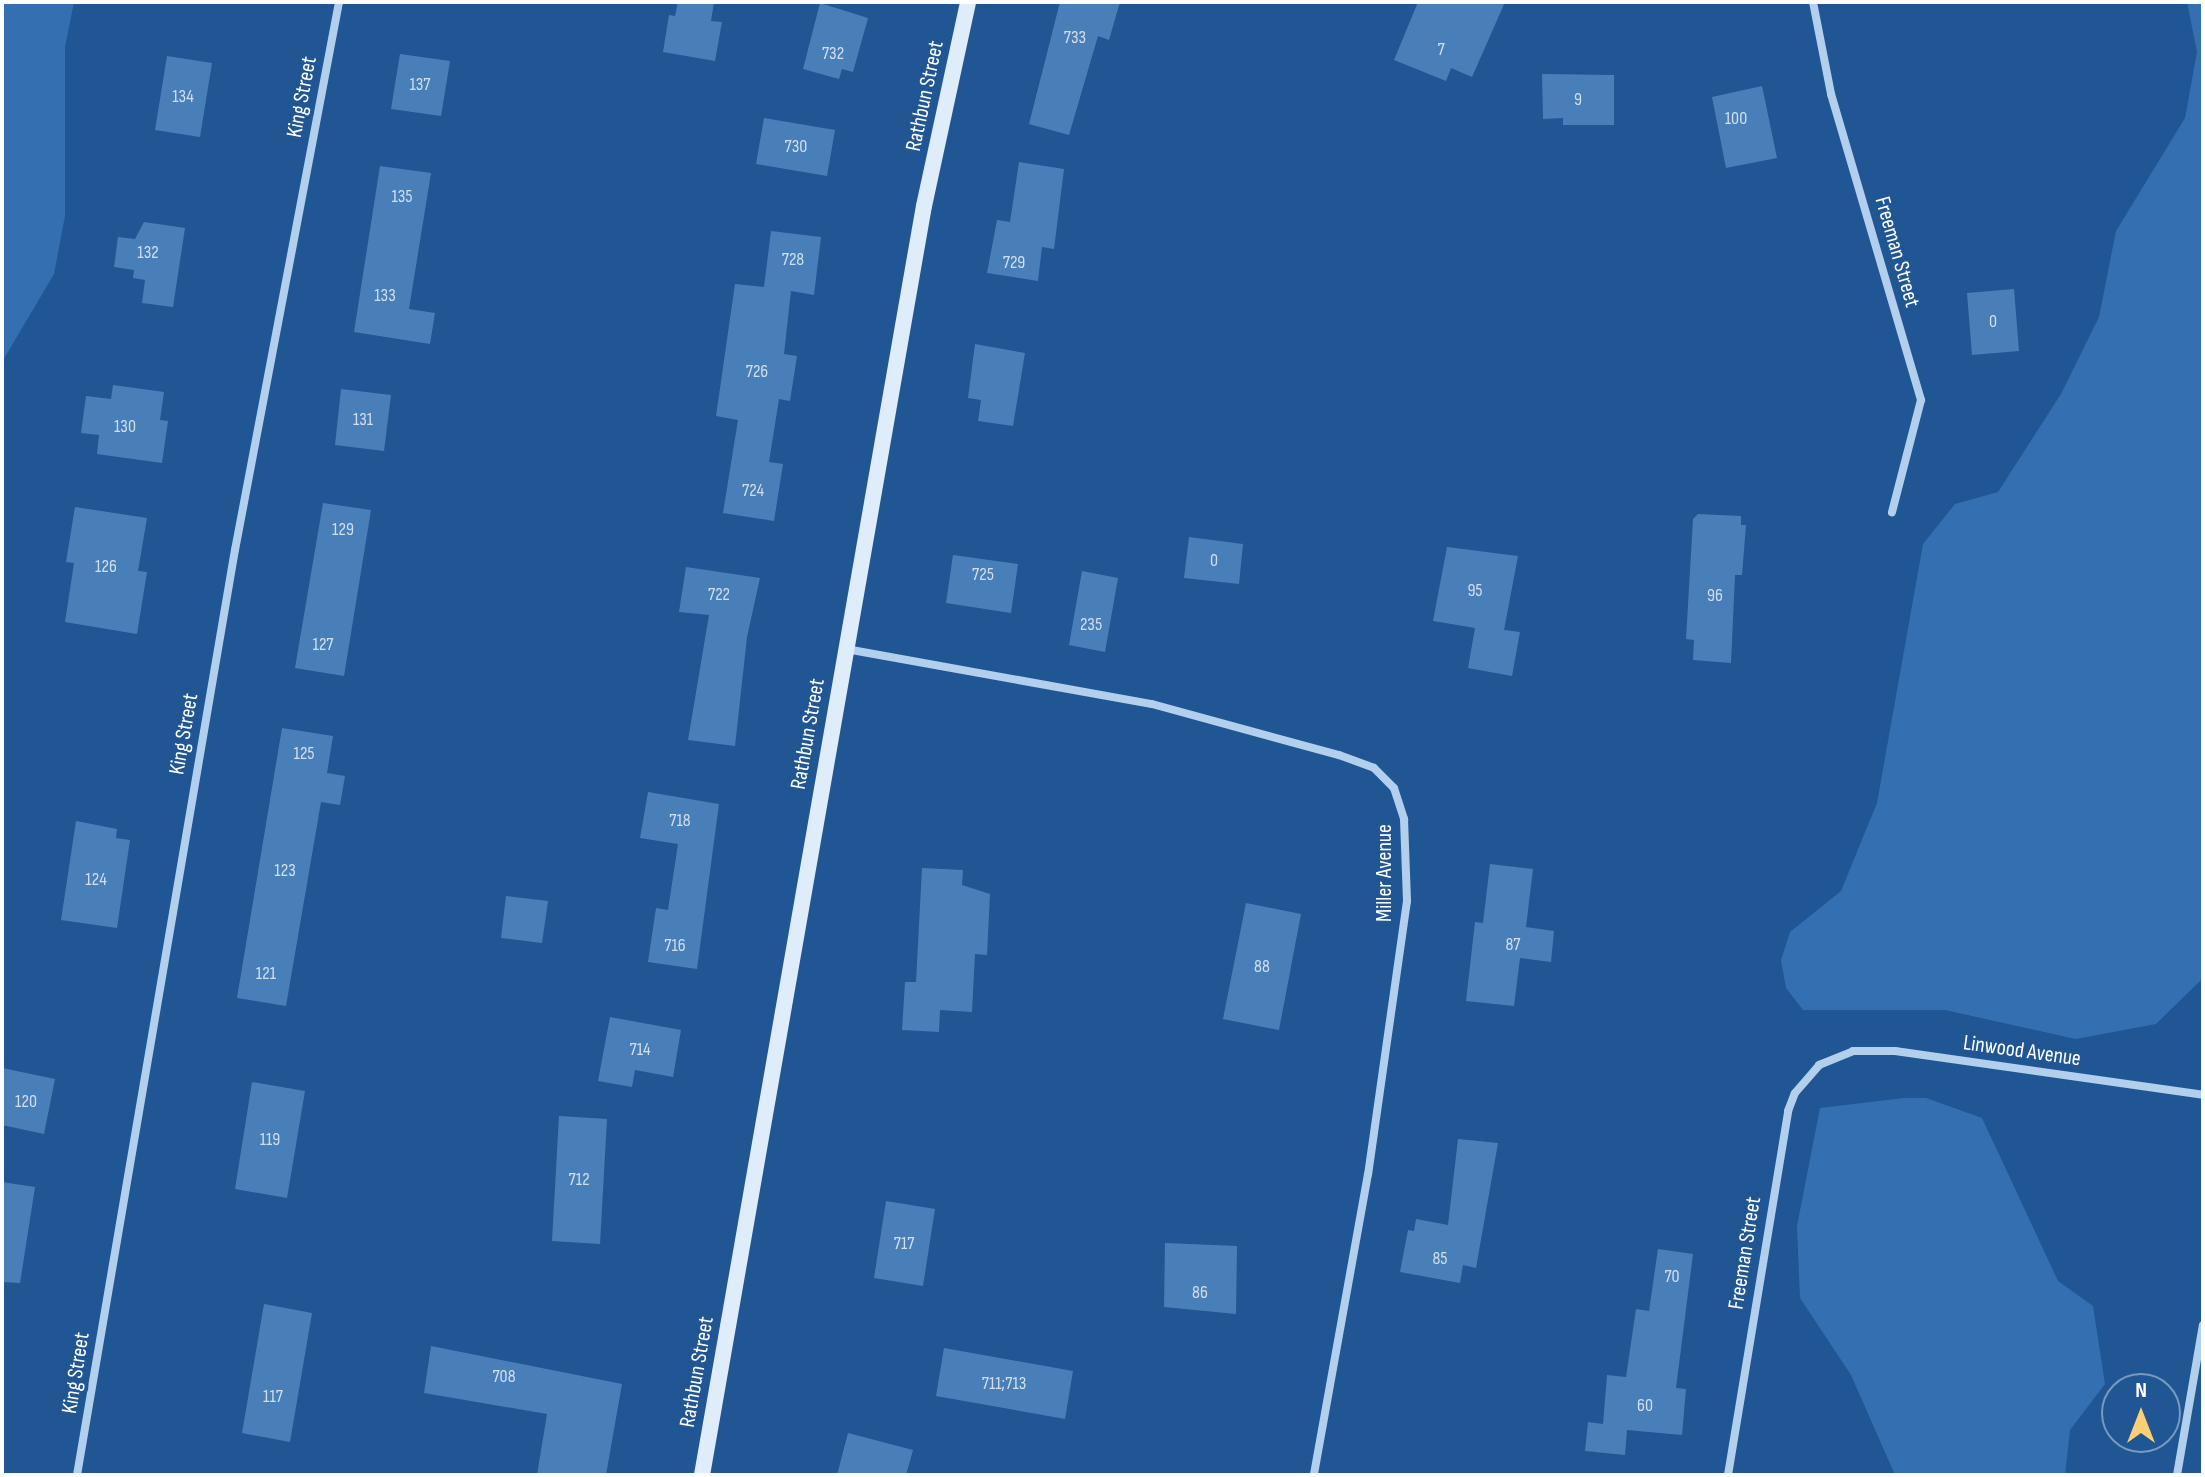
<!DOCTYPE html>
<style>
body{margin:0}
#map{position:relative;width:2205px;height:1477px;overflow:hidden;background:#205693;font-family:"Sofia Sans Condensed",sans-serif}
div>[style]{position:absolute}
.green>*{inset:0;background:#3470b1}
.building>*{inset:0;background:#497fb9}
.street>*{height:8px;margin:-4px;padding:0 4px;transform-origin:4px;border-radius:4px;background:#b3cfee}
.secondary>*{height:16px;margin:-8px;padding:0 8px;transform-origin:8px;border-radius:8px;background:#dfecfa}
span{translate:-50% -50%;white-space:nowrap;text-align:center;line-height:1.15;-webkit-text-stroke:8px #205693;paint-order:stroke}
.number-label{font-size:18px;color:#d2dfee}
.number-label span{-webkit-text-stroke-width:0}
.street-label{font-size:22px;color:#fff}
.frame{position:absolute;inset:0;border:4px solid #fff;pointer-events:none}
.north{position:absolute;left:2101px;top:1373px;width:80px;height:80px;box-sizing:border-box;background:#205693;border:2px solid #799abe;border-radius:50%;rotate:0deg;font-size:22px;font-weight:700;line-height:32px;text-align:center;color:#fff}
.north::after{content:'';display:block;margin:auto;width:28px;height:36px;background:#fbd074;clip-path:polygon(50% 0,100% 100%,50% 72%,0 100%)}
</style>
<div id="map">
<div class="green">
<div style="clip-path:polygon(2px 2px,74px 2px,65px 47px,65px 216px,54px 274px,2px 362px)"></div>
<div style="clip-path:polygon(2187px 2px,2203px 2px,2203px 978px,2156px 1024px,2076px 1039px,1945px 1010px,1803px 1010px,1786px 988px,1781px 960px,1790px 932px,1841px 891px,1877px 803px,1923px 544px,1955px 504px,1998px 492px,2061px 394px,2099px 317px,2116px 231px,2185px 118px,2197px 52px)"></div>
<div style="clip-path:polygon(1904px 1098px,1926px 1098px,1982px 1118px,2058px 1281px,2093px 1306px,2105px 1384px,2070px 1430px,2065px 1475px,1895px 1475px,1851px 1375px,1800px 1298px,1797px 1226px,1820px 1108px)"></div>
</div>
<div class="building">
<div style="clip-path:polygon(678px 2px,714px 2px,711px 21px,722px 22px,715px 61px,663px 52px,669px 15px,675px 16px)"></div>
<div style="clip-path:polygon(1060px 2px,1120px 2px,1109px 40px,1098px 36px,1069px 135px,1029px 124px)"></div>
<div style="clip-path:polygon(1418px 2px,1505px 2px,1472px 77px,1451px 68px,1446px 81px,1394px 60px)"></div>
<div style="clip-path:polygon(820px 3px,868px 18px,853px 72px,842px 69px,839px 79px,803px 69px)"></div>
<div style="clip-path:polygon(400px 54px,450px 61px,441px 116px,391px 109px)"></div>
<div style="clip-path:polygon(167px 56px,212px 63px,200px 137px,155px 130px)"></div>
<div style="clip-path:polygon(1542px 74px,1614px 75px,1614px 125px,1563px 125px,1563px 118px,1543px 119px)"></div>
<div style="clip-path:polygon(1762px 86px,1777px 158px,1726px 168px,1712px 97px)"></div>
<div style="clip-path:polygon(764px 118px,835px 130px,827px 176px,756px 164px)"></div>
<div style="clip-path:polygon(1019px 162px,1064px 169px,1054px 249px,1042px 247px,1038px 281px,987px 273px,997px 220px,1010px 222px)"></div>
<div style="clip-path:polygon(380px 166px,431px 173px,409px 309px,435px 313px,430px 344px,354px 332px)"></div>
<div style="clip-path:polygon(144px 222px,185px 228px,173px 307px,142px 303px,145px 280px,133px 278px,134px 270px,114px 267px,118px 237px,135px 239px)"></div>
<div style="clip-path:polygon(771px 231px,821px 237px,814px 295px,791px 291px,784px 354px,797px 356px,790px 401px,779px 399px,769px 462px,783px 464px,774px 521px,723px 513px,738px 420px,716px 416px,735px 284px,764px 287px)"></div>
<div style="clip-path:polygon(2014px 289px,2019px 351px,1972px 355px,1967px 293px)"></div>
<div style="clip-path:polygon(975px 344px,1025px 353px,1013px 426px,978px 421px,981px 400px,968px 398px)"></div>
<div style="clip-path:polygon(113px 385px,164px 392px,160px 420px,168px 421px,162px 463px,97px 454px,99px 435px,81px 433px,86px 396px,111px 399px)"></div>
<div style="clip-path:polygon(341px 389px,391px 395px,384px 451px,335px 445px)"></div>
<div style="clip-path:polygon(323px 503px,371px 510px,344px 676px,295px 668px)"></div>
<div style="clip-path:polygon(75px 507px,147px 518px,138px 571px,147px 572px,137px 634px,65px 622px,74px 563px,66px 562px)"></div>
<div style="clip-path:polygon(1698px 514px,1741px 516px,1741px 525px,1746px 525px,1742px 575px,1735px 575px,1731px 663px,1693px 660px,1694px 640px,1686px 639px,1693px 519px)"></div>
<div style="clip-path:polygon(1189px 537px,1243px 544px,1239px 584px,1184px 578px)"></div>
<div style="clip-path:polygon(1447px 547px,1518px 556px,1504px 630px,1520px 632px,1512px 676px,1468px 668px,1475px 628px,1433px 621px)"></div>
<div style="clip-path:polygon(953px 555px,1018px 564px,1011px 613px,946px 603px)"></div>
<div style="clip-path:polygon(686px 567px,760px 578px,747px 637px,735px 746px,688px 740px,709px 615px,679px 612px)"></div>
<div style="clip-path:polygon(1082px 571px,1118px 578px,1105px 652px,1069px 645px)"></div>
<div style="clip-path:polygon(282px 728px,333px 736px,327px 773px,345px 776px,340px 805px,321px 802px,286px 1006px,237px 998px)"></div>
<div style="clip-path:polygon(648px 792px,719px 804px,697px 969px,648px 962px,656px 908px,668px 910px,678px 844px,640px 838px)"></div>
<div style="clip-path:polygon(76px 821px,117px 829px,116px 838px,130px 840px,117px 928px,61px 920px)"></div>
<div style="clip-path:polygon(1490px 864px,1533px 869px,1526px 927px,1554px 931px,1551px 962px,1520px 958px,1514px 1006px,1466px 1001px,1475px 922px,1483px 923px)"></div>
<div style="clip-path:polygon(922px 868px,963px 870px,962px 885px,990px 894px,987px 955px,975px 954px,972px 1012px,940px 1010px,939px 1032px,902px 1030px,905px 982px,916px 982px)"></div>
<div style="clip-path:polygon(506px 896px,548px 901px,542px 943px,501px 938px)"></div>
<div style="clip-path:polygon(1246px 903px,1301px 914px,1279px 1030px,1223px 1019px)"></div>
<div style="clip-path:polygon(610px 1017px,681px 1030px,673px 1077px,635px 1070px,632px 1087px,598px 1081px)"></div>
<div style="clip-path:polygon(2px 1068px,55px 1079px,44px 1134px,2px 1125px)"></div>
<div style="clip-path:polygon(252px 1082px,305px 1091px,287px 1198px,235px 1189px)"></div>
<div style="clip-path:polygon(559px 1116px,607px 1119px,600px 1244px,552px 1241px)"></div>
<div style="clip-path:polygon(1458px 1139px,1498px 1143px,1476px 1268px,1463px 1265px,1460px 1283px,1400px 1272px,1408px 1230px,1414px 1231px,1416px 1219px,1448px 1225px)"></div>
<div style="clip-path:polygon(2px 1182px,35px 1187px,20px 1283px,2px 1282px)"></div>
<div style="clip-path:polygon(886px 1201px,935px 1209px,923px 1286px,874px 1278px)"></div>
<div style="clip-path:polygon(1165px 1243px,1237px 1246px,1236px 1314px,1164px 1307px)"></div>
<div style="clip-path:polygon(1658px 1249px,1693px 1254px,1676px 1388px,1686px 1389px,1682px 1435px,1627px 1430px,1625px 1455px,1585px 1451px,1588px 1422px,1603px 1424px,1607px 1375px,1626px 1377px,1636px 1309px,1649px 1311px)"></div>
<div style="clip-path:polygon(264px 1304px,312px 1313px,290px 1442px,242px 1433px)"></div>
<div style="clip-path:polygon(431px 1346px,622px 1384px,606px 1475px,537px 1475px,547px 1414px,424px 1393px)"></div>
<div style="clip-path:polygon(944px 1348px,1073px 1371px,1065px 1419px,936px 1396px)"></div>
<div style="clip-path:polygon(848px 1433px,913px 1450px,906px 1475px,837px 1475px)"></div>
</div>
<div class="street">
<div style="left:1813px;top:2px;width:94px;rotate:78.9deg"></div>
<div style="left:1831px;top:94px;width:319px;rotate:73.6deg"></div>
<div style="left:1921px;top:400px;width:116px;rotate:104.5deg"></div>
<div style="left:846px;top:649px;width:311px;rotate:10.2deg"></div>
<div style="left:1152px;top:704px;width:194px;rotate:15.3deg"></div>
<div style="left:1339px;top:755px;width:37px;rotate:20deg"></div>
<div style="left:1374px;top:768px;width:28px;rotate:45deg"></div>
<div style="left:1394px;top:788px;width:33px;rotate:72deg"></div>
<div style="left:1404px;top:819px;width:82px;rotate:87.9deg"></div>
<div style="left:1407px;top:901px;width:276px;rotate:98.1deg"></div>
<div style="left:1368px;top:1174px;width:306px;rotate:100.2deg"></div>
<div style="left:77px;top:1475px;width:938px;rotate:-80.31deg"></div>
<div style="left:235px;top:550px;width:558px;rotate:-79.25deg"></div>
<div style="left:1728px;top:1475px;width:369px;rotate:-80.6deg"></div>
<div style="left:1788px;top:1111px;width:19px;rotate:-69deg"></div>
<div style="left:1795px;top:1093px;width:37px;rotate:-49deg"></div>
<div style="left:1819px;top:1065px;width:37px;rotate:-22deg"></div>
<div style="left:1853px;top:1051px;width:42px"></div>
<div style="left:1895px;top:1051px;width:311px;rotate:8.1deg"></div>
<div style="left:2177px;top:1475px;width:152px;rotate:-80.2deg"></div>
</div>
<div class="secondary">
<div style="left:702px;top:1475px;width:1288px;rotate:-80.08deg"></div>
<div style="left:924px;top:206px;width:209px;rotate:-77.8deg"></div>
</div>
<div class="number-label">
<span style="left:1075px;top:38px">733</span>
<span style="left:1441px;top:50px">7</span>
<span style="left:833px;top:54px">732</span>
<span style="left:420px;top:85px">137</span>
<span style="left:183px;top:97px">134</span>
<span style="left:1578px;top:100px">9</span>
<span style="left:1736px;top:119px">100</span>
<span style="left:796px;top:147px">730</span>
<span style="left:402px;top:197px">135</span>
<span style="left:148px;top:253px">132</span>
<span style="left:793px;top:260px">728</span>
<span style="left:1014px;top:263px">729</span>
<span style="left:385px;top:296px">133</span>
<span style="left:1993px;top:322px">0</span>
<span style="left:757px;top:372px">726</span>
<span style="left:363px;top:420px">131</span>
<span style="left:125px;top:427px">130</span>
<span style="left:753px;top:491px">724</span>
<span style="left:343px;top:530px">129</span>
<span style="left:1214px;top:561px">0</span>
<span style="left:106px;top:567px">126</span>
<span style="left:983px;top:575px">725</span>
<span style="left:1475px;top:591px">95</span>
<span style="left:719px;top:595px">722</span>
<span style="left:1715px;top:596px">96</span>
<span style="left:1091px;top:625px">235</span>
<span style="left:323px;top:645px">127</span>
<span style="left:304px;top:754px">125</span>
<span style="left:680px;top:821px">718</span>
<span style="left:285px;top:871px">123</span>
<span style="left:96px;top:880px">124</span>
<span style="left:1513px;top:945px">87</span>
<span style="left:675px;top:946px">716</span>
<span style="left:1262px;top:967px">88</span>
<span style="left:266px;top:974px">121</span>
<span style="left:640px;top:1050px">714</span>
<span style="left:26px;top:1102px">120</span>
<span style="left:270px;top:1140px">119</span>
<span style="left:579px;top:1180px">712</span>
<span style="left:904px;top:1244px">717</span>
<span style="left:1440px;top:1259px">85</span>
<span style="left:1672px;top:1277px">70</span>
<span style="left:1200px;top:1293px">86</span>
<span style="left:504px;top:1377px">708</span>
<span style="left:1004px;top:1384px">711;713</span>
<span style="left:273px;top:1397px">117</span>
<span style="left:1645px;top:1406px">60</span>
</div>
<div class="street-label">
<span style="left:925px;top:96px;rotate:-78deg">Rathbun Street</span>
<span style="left:302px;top:97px;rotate:-79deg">King Street</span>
<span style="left:1897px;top:252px;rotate:74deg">Freeman Street</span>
<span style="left:184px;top:734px;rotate:-80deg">King Street</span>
<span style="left:808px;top:734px;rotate:-80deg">Rathbun Street</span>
<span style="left:1385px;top:873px;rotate:-90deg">Miller Avenue</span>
<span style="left:2022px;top:1051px;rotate:8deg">Linwood Avenue</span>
<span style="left:1745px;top:1253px;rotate:-81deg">Freeman Street</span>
<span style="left:697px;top:1372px;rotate:-80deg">Rathbun Street</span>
<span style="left:76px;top:1373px;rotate:-81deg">King Street</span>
</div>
<div class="frame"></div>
<div class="north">N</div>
</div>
